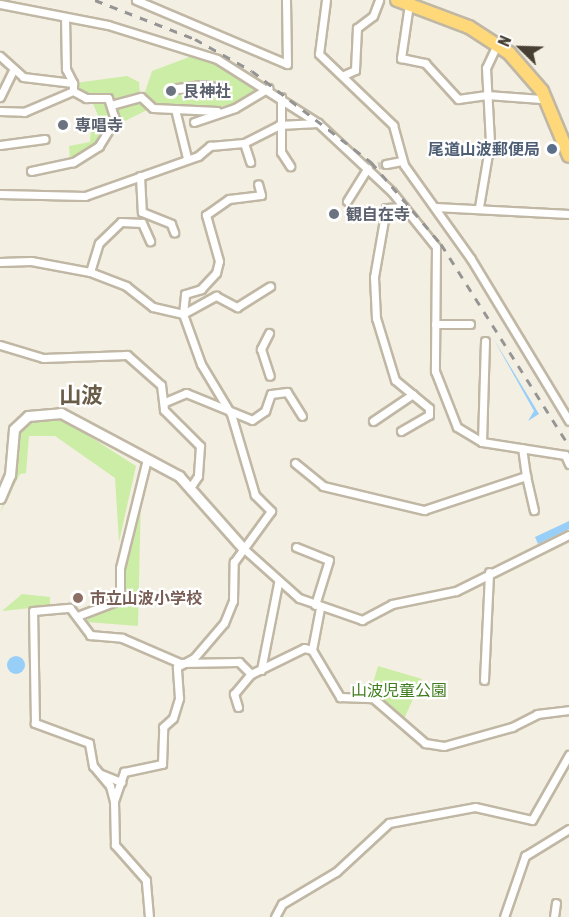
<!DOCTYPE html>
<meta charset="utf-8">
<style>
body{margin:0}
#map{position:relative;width:569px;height:917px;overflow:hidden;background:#f4efe3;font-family:"Asap Condensed","Noto Sans JP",sans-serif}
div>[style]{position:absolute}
.green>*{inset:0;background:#cceda6}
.water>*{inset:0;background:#97cff9}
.round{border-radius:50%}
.minor-tunnel>*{height:7px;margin-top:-3.5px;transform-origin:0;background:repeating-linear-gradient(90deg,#d1ccc0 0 7px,transparent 0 10.5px)}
.roads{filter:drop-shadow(2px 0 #c0b7a4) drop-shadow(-2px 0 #c0b7a4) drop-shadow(0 2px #c0b7a4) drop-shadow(0 -2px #c0b7a4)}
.pedestrian>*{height:5px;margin:-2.5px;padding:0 2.5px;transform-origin:2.5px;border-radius:2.5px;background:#fff}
.minor>*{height:7px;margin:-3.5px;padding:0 3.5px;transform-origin:3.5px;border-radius:3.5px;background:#fff}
.tertiary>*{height:9px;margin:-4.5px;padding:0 4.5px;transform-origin:4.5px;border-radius:4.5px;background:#fff}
.trunk>*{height:12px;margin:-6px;padding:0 6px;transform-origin:6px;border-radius:6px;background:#ffd879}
.rail>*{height:3px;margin-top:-1.5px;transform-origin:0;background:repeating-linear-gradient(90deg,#949494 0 8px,transparent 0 16px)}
.dots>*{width:16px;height:16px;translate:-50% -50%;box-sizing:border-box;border:3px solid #fff;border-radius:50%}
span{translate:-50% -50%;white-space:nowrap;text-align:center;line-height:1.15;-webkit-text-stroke:4.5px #fff;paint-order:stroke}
.worship-label{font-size:16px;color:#5b616d;font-weight:700}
.left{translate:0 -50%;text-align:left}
.service-label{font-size:16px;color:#4e5e75;font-weight:700}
.right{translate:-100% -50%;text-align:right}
.education-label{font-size:16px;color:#785e54;font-weight:700}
.park-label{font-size:16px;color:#417e1f}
.district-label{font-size:22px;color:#6a5d48;font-weight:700}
.north{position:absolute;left:491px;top:18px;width:60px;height:60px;-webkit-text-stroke:4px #fff;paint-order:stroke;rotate:293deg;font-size:16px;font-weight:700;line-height:24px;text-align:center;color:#463f32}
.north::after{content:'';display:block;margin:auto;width:21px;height:27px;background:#463f32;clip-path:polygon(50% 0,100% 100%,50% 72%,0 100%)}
</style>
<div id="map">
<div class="green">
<div style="clip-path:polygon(192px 56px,216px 61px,255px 83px,255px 93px,235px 106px,155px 106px,144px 95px,152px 71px)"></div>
<div style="clip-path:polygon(127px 76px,139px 82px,140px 94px,151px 108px,99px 134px,98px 145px,70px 160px,69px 146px,90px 142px,91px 127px,100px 120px,90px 97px,75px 91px,75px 83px)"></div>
<div style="clip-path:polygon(49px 419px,67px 422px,136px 466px,119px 542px,115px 478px,55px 436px,29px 436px,26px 473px,20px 474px,0 513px,15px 473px,17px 434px,27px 424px)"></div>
<div style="clip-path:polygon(141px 494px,138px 626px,87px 622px,89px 616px,117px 605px,123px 592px,122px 568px)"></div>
<div style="clip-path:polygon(22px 594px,50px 597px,50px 606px,2px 611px)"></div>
<div style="clip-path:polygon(378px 666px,422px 679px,404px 719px,371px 690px)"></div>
</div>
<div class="water">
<div style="clip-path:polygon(493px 338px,539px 414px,528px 421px,534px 411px)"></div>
<div style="clip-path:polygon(569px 521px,569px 529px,538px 544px,535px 537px)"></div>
<div class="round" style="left:7px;top:656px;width:18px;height:18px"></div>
</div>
<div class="minor-tunnel">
<div style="left:368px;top:168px;width:18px;rotate:-13deg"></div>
</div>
<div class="roads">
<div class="pedestrian">
<div style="left:202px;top:84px;width:21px;rotate:8deg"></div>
<div style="left:223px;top:87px;width:46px;rotate:176.3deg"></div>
<div style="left:177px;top:90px;width:3px;rotate:-90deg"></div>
<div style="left:177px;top:87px;width:25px;rotate:-7deg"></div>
</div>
<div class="minor">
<div style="left:136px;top:0;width:164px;rotate:23deg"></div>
<div style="left:287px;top:64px;width:64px;rotate:-90.9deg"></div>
<div style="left:326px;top:0;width:54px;rotate:97.4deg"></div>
<div style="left:319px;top:54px;width:103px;rotate:43.8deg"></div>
<div style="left:393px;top:125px;width:41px;rotate:74.6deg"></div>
<div style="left:404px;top:165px;width:115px;rotate:54.5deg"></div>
<div style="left:471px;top:259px;width:189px;rotate:58.8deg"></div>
<div style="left:0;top:4px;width:110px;rotate:11deg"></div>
<div style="left:108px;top:25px;width:114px;rotate:17.3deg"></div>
<div style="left:217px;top:59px;width:120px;rotate:32.4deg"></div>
<div style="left:318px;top:123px;width:101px;rotate:43deg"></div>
<div style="left:392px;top:192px;width:70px;rotate:51.3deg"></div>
<div style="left:436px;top:247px;width:124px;rotate:90.5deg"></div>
<div style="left:435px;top:371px;width:60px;rotate:68.6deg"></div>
<div style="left:457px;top:427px;width:29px;rotate:31deg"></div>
<div style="left:482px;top:442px;width:84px;rotate:8.9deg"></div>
<div style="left:565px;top:455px;width:10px;rotate:66deg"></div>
<div style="left:409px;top:4px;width:55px;rotate:98.4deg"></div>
<div style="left:401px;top:58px;width:25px;rotate:12deg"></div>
<div style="left:425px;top:63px;width:49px;rotate:47.5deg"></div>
<div style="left:458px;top:99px;width:29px;rotate:-8deg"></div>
<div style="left:487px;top:95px;width:54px;rotate:4.2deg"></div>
<div style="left:541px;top:99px;width:6px;rotate:-81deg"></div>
<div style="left:65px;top:17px;width:52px;rotate:88.9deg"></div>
<div style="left:66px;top:69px;width:16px;rotate:63deg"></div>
<div style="left:0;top:56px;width:31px;rotate:42deg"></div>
<div style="left:23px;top:77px;width:50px;rotate:6.8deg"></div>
<div style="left:73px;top:83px;width:8px;rotate:90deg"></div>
<div style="left:344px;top:75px;width:12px;rotate:-24deg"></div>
<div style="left:355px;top:70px;width:42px;rotate:-87.3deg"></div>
<div style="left:357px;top:28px;width:20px;rotate:-37deg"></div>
<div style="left:373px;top:16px;width:17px;rotate:-69deg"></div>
<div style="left:0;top:97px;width:28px;rotate:-64deg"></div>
<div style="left:281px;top:97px;width:55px;rotate:90deg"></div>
<div style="left:281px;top:152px;width:17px;rotate:57deg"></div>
<div style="left:111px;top:105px;width:31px;rotate:-15deg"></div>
<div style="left:141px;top:97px;width:16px;rotate:43deg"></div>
<div style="left:153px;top:108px;width:64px;rotate:2.7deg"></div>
<div style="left:175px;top:109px;width:50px;rotate:76.2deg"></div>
<div style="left:0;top:111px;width:24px;rotate:2deg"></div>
<div style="left:24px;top:112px;width:53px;rotate:-23.2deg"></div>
<div style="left:73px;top:91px;width:15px;rotate:28deg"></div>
<div style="left:86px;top:98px;width:22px"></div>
<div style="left:108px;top:98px;width:23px;rotate:72deg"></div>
<div style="left:115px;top:120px;width:31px;rotate:122deg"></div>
<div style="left:99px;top:146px;width:31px;rotate:148deg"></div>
<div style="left:73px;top:162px;width:43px;rotate:167.9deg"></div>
<div style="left:194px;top:122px;width:43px;rotate:-18.9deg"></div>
<div style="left:235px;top:108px;width:39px;rotate:-31deg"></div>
<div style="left:244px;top:143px;width:20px;rotate:72deg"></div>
<div style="left:0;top:145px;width:45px;rotate:-7.6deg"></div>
<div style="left:386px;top:164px;width:16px;rotate:-11deg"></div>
<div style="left:140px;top:176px;width:36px;rotate:87deg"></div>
<div style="left:142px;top:212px;width:31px;rotate:22deg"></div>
<div style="left:171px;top:224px;width:9px;rotate:69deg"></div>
<div style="left:0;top:194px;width:85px;rotate:1.3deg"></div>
<div style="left:85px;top:196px;width:120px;rotate:-19.5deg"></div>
<div style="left:198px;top:156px;width:16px;rotate:-40deg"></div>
<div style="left:210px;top:146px;width:34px;rotate:-5deg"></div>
<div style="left:244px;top:143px;width:39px;rotate:-27deg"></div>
<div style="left:279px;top:125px;width:39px;rotate:-3deg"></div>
<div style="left:347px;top:201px;width:39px;rotate:-58deg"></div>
<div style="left:435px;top:207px;width:134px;rotate:3deg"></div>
<div style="left:479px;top:207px;width:66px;rotate:-80.4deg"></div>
<div style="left:490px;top:142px;width:74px;rotate:-93.1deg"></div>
<div style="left:486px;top:68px;width:26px;rotate:-65deg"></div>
<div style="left:0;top:262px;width:31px;rotate:-2deg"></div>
<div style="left:31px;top:261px;width:60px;rotate:10.6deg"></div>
<div style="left:90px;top:272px;width:39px;rotate:21deg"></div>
<div style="left:126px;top:286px;width:34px;rotate:38deg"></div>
<div style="left:153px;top:307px;width:31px;rotate:13deg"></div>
<div style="left:183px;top:314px;width:38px;rotate:-29deg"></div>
<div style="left:216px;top:296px;width:24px;rotate:28deg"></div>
<div style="left:237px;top:307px;width:39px;rotate:-32deg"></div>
<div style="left:90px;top:272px;width:30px;rotate:-73deg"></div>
<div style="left:99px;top:243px;width:30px;rotate:-44deg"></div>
<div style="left:121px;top:222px;width:21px;rotate:3deg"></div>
<div style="left:142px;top:223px;width:20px;rotate:66deg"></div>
<div style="left:435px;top:324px;width:35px"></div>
<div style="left:269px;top:333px;width:18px;rotate:117deg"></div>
<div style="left:261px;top:349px;width:28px;rotate:72deg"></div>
<div style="left:0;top:345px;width:45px;rotate:16.8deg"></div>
<div style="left:43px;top:358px;width:84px;rotate:-2deg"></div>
<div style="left:127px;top:355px;width:45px;rotate:41.4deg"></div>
<div style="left:161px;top:385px;width:25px;rotate:83deg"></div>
<div style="left:164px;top:410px;width:51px;rotate:45deg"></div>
<div style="left:200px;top:446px;width:30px;rotate:94deg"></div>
<div style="left:198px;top:476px;width:14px;rotate:124deg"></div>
<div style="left:165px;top:402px;width:23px;rotate:-23deg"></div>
<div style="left:186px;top:393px;width:71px;rotate:22.2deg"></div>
<div style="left:252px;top:420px;width:16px;rotate:-35deg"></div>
<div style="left:265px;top:411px;width:18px;rotate:-71deg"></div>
<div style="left:271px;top:394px;width:16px;rotate:-7deg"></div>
<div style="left:287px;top:392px;width:28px;rotate:58deg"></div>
<div style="left:373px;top:421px;width:48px;rotate:-34deg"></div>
<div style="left:401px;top:431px;width:32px;rotate:-30deg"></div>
<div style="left:429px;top:415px;width:7px;rotate:-90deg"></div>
<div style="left:429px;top:408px;width:44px;rotate:-140.5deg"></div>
<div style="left:395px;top:380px;width:65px;rotate:-107deg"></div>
<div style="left:376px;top:318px;width:41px;rotate:-92.8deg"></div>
<div style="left:374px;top:277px;width:70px;rotate:-80.1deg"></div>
<div style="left:386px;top:208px;width:18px;rotate:-3deg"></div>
<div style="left:482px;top:442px;width:101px;rotate:-88.3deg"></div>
<div style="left:295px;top:463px;width:36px;rotate:39deg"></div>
<div style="left:323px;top:486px;width:104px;rotate:13.4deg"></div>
<div style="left:424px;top:510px;width:108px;rotate:-18.4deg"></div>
<div style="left:526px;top:476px;width:28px;rotate:-98deg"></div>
<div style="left:526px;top:476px;width:35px;rotate:77deg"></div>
<div style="left:296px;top:547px;width:35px;rotate:22deg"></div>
<div style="left:329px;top:560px;width:47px;rotate:107.3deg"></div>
<div style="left:243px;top:548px;width:75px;rotate:41.8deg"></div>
<div style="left:299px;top:598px;width:67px;rotate:19.2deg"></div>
<div style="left:362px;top:620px;width:34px;rotate:-28deg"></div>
<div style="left:392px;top:604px;width:65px;rotate:-11.5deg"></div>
<div style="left:456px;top:591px;width:126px;rotate:-26.4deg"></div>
<div style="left:320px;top:608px;width:43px;rotate:100.8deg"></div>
<div style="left:312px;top:650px;width:55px;rotate:59.2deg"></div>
<div style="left:340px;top:697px;width:33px;rotate:2deg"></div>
<div style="left:373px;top:698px;width:69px;rotate:40.9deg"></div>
<div style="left:425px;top:743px;width:19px;rotate:9deg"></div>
<div style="left:444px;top:746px;width:71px;rotate:-15.6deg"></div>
<div style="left:512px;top:727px;width:28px;rotate:-27deg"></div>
<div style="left:537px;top:714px;width:32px;rotate:-7deg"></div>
<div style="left:80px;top:615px;width:39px;rotate:-21deg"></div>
<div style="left:116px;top:601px;width:11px;rotate:-68deg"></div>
<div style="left:120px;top:591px;width:23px;rotate:-90deg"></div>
<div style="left:120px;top:568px;width:108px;rotate:-76.1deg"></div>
<div style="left:261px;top:670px;width:89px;rotate:-78.9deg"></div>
<div style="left:484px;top:680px;width:108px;rotate:-87.3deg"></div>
<div style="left:238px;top:707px;width:14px;rotate:-107deg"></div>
<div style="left:234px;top:694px;width:26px;rotate:-50deg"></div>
<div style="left:101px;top:774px;width:22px;rotate:22deg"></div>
<div style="left:114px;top:801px;width:31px;rotate:-71deg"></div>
<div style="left:124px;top:772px;width:39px;rotate:-12deg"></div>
<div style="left:162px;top:764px;width:37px;rotate:-88deg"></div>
<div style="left:163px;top:727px;width:13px;rotate:-42deg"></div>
<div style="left:173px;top:718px;width:21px;rotate:-73deg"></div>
<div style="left:179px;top:698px;width:31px;rotate:-94deg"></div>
<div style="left:177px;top:667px;width:19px;rotate:-28deg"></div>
<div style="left:194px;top:658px;width:46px;rotate:-49.4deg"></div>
<div style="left:224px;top:623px;width:24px;rotate:-68deg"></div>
<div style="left:233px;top:601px;width:39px;rotate:-89deg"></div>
<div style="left:234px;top:562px;width:63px;rotate:-54deg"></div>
<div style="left:271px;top:511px;width:23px;rotate:-135deg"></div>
<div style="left:255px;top:495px;width:84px;rotate:-106.5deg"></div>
<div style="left:231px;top:414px;width:58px;rotate:-121deg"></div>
<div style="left:201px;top:364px;width:53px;rotate:-109.8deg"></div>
<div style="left:183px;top:314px;width:20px;rotate:-84deg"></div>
<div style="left:185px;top:294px;width:17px;rotate:-17deg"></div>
<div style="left:201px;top:289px;width:22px;rotate:-47deg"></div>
<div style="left:216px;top:273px;width:12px;rotate:-76deg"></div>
<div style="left:219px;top:261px;width:48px;rotate:-105.8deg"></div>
<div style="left:206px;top:215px;width:28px;rotate:-35deg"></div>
<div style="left:229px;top:199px;width:32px;rotate:-7deg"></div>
<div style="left:261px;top:195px;width:11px;rotate:-105deg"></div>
<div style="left:149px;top:917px;width:37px;rotate:-95deg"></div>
<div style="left:146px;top:880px;width:47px;rotate:-131.5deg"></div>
<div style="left:115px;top:845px;width:44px;rotate:-91.3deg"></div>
<div style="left:114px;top:801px;width:16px;rotate:-105deg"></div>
<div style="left:110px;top:786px;width:26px;rotate:-130deg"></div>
<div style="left:93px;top:766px;width:23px;rotate:-100deg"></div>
<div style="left:89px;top:743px;width:58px;rotate:-159.7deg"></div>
<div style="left:35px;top:723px;width:112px;rotate:-91deg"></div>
<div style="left:33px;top:611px;width:37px;rotate:-5deg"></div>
<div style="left:70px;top:608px;width:34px;rotate:53deg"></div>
<div style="left:90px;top:635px;width:32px;rotate:5deg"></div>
<div style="left:122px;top:638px;width:63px;rotate:23.3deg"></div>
<div style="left:180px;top:663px;width:59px;rotate:-1deg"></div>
<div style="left:239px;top:662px;width:17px;rotate:45deg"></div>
<div style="left:251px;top:674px;width:59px;rotate:-26.1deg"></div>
<div style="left:304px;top:648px;width:8px;rotate:14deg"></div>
<div style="left:275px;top:917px;width:15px;rotate:-62deg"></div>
<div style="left:282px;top:904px;width:63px;rotate:-30.7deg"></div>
<div style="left:336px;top:872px;width:72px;rotate:-42.8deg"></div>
<div style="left:389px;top:823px;width:87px;rotate:-10.5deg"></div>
<div style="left:475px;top:807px;width:58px;rotate:12.8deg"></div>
<div style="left:532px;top:820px;width:75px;rotate:-60.4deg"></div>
<div style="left:504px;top:917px;width:65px;rotate:-71deg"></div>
<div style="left:525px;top:856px;width:52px;rotate:-31.5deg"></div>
<div style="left:554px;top:917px;width:14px;rotate:-82deg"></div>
</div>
<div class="tertiary">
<div style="left:0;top:498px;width:25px;rotate:-67deg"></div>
<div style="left:10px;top:475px;width:46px;rotate:-85deg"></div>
<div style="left:14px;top:429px;width:19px;rotate:-43deg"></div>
<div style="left:28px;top:416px;width:33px;rotate:-5deg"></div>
<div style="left:61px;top:413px;width:134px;rotate:28.1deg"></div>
<div style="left:179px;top:476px;width:96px;rotate:48.4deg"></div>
</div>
<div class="trunk">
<div style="left:397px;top:0;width:77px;rotate:20.6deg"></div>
<div style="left:469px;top:27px;width:48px;rotate:33deg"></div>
<div style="left:509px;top:53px;width:50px;rotate:49deg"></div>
<div style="left:542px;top:91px;width:70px;rotate:67.4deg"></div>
</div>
</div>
<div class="rail">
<div style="left:95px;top:0;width:107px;rotate:21.3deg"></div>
<div style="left:195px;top:39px;width:65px;rotate:29.3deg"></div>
<div style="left:252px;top:71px;width:150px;rotate:37.4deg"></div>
<div style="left:371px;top:162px;width:108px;rotate:49.5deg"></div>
<div style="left:441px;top:244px;width:239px;rotate:57.6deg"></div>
</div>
<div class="dots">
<div style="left:171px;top:91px;background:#6b7280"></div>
<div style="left:63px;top:125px;background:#6b7280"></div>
<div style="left:552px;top:149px;background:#5c6f8a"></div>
<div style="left:334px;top:214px;background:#6b7280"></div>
<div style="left:78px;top:598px;background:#8d6e63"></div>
</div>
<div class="worship-label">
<span class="left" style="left:183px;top:91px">艮神社</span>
<span class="left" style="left:75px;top:125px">専唱寺</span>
<span class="left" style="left:346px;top:214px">観自在寺</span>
</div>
<div class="service-label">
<span class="right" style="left:540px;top:149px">尾道山波郵便局</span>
</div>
<div class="education-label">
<span class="left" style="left:90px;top:598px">市立山波小学校</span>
</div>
<div class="park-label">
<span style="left:399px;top:690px">山波児童公園</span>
</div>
<div class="district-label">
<span style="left:81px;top:396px">山波</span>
</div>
<div class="north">N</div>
</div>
